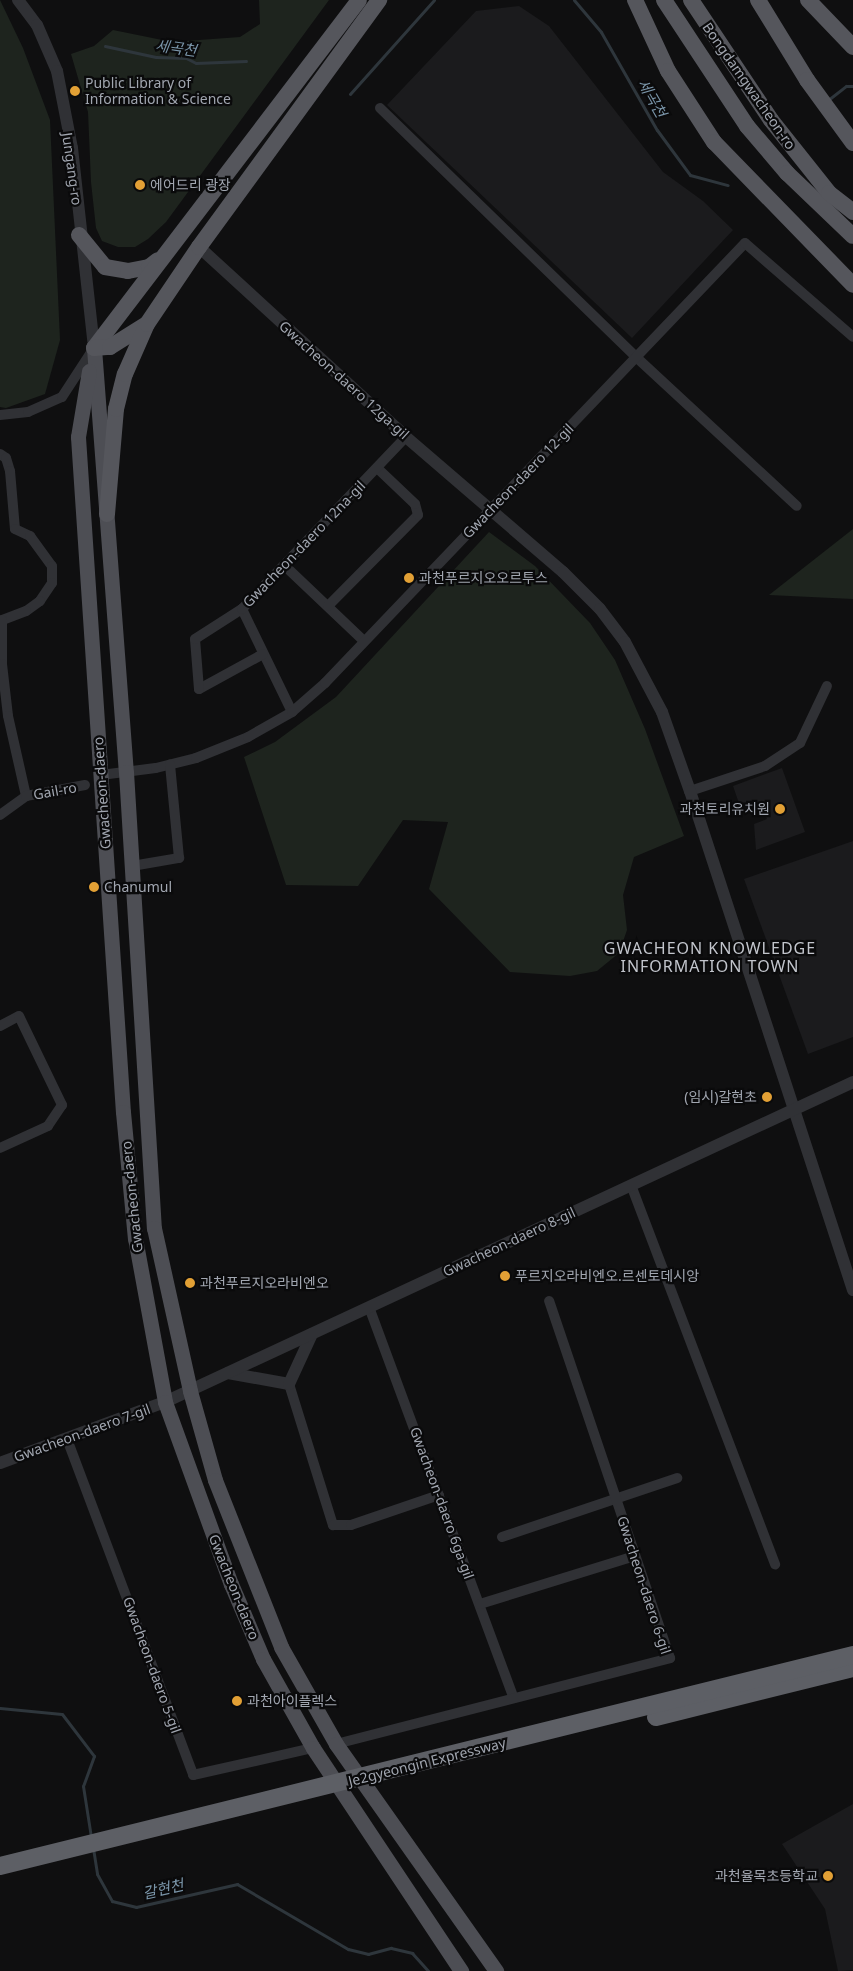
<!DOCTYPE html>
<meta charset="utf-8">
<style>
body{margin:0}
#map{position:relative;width:853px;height:1971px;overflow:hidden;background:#0f0f10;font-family:"Noto Sans","Noto Sans KR",sans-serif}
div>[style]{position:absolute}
.built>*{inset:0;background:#1b1b1d}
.green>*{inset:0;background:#1e241e}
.stream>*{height:3px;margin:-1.5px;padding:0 1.5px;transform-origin:1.5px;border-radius:1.5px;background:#2e363c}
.minor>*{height:10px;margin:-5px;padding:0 5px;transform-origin:5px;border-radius:5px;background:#303135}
.tertiary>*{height:12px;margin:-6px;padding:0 6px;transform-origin:6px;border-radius:6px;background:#303135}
.primary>*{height:15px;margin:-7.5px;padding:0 7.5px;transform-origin:7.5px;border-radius:7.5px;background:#4d4e54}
.trunk>*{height:16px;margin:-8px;padding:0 8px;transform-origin:8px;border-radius:8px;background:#55565c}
.motorway>*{height:18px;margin:-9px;padding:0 9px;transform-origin:9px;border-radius:9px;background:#5d5f65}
.dots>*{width:14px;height:14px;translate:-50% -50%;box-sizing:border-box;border:2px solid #0a0a0b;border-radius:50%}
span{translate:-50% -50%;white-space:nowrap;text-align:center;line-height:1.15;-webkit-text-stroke:4.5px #0a0a0b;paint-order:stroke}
.poi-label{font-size:14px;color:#a1a6b0}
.left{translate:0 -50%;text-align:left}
.right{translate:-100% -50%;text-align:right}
.street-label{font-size:14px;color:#a1a6b0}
.water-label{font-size:15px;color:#7a95a9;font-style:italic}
.quarter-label{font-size:16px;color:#c2c5cc;letter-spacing:1px}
</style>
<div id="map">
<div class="built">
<div style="clip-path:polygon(519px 6px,549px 26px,663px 172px,703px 201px,733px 230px,632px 338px,387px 105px,476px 11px)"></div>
<div style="clip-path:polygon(782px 768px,805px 832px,756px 850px,754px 824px,767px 819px,762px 806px,742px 812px,733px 786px)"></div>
<div style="clip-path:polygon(853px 841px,853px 1037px,808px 1054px,744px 879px)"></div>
<div style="clip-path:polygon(853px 1804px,853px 1970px,838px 1971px,825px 1909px,782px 1844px)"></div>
</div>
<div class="green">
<div style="clip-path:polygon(0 0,23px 48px,50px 120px,60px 340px,45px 394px,6px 408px,0 407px)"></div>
<div style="clip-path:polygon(259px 0,329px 0,166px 222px,148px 239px,135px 247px,118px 247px,102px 241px,96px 228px,91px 182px,88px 112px,71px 54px,94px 46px,113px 30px,172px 42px,240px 37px,260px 24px)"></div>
<div style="clip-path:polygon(853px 529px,853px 599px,769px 595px)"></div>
<div style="clip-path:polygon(489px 532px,535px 566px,590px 623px,615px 660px,645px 729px,684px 836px,634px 857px,623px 895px,627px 930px,619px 953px,597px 971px,570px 976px,510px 972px,429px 889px,448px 822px,403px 820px,358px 886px,286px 885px,244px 757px,275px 742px,336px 697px)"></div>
</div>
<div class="stream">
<div style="left:574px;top:0;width:42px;rotate:49.8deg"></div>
<div style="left:601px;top:32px;width:113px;rotate:60.3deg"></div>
<div style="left:657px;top:130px;width:56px;rotate:53.7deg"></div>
<div style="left:690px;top:175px;width:39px;rotate:15deg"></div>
<div style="left:105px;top:46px;width:52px;rotate:12.2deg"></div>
<div style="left:156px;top:57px;width:30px;rotate:2deg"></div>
<div style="left:186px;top:58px;width:11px;rotate:27deg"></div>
<div style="left:196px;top:63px;width:50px;rotate:-2.3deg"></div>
<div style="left:350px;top:94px;width:126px;rotate:-48.2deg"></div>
<div style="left:828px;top:100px;width:23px;rotate:-38deg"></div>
<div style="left:846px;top:86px;width:7px"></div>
<div style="left:0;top:1708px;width:62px;rotate:5.5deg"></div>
<div style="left:62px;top:1714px;width:53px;rotate:52.7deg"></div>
<div style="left:94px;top:1756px;width:32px;rotate:110deg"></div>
<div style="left:83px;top:1786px;width:52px;rotate:81.1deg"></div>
<div style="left:93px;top:1848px;width:26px;rotate:81deg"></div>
<div style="left:97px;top:1874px;width:31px;rotate:61deg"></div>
<div style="left:112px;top:1901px;width:25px;rotate:14deg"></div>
<div style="left:136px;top:1907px;width:104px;rotate:-12.8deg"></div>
<div style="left:237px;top:1884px;width:129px;rotate:30.4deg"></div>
<div style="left:348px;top:1949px;width:21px;rotate:14deg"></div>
<div style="left:368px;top:1954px;width:24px;rotate:-15deg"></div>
<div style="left:391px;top:1948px;width:22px;rotate:13deg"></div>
<div style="left:412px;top:1953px;width:24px;rotate:48deg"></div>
</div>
<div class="minor">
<div style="left:380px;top:108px;width:357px;rotate:44.2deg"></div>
<div style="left:636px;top:357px;width:219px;rotate:42.8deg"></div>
<div style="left:0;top:415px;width:28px;rotate:-6deg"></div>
<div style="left:28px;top:412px;width:37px;rotate:-24deg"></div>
<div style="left:62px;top:397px;width:59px;rotate:-56.9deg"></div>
<div style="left:0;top:454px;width:7px;rotate:34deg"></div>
<div style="left:6px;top:458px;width:14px;rotate:73deg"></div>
<div style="left:10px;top:471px;width:58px;rotate:85.1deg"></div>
<div style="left:15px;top:529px;width:17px;rotate:25deg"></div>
<div style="left:30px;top:536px;width:37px;rotate:54deg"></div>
<div style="left:52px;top:566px;width:17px;rotate:90deg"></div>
<div style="left:52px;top:583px;width:22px;rotate:124deg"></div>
<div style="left:40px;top:601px;width:17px;rotate:144deg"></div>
<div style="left:26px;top:611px;width:26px;rotate:159deg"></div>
<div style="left:2px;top:620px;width:44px;rotate:90deg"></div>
<div style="left:2px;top:664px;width:52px;rotate:83.4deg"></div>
<div style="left:8px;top:716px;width:82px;rotate:77.3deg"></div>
<div style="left:285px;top:566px;width:109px;rotate:43.5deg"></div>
<div style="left:328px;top:606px;width:128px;rotate:-45.3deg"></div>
<div style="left:418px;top:515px;width:11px;rotate:-105deg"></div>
<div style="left:415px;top:504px;width:52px;rotate:-136.5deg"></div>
<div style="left:242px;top:609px;width:114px;rotate:64.1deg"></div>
<div style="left:263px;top:654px;width:73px;rotate:151.3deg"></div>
<div style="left:199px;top:689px;width:50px;rotate:-94.6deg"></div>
<div style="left:195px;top:639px;width:56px;rotate:-32.6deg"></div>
<div style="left:242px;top:609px;width:238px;rotate:-46.4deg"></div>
<div style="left:101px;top:775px;width:55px;rotate:-7.3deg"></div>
<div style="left:156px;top:768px;width:41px;rotate:-14deg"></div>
<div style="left:196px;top:758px;width:56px;rotate:-22deg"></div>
<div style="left:248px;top:737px;width:51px;rotate:-29.6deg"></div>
<div style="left:292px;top:712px;width:44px;rotate:-41.3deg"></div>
<div style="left:325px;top:683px;width:608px;rotate:-46.33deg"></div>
<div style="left:745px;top:243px;width:143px;rotate:41deg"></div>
<div style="left:690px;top:791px;width:79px;rotate:-18.4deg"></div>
<div style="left:765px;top:766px;width:42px;rotate:-33.3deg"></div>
<div style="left:800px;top:743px;width:63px;rotate:-64.7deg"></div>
<div style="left:0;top:815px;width:32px;rotate:-36deg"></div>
<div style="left:26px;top:796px;width:60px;rotate:-10.6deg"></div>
<div style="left:132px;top:866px;width:48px;rotate:-9.7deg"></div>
<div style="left:179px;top:858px;width:94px;rotate:-95.5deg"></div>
<div style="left:0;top:1026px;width:21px;rotate:-28deg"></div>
<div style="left:19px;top:1016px;width:99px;rotate:64.2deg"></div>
<div style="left:62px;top:1105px;width:25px;rotate:124deg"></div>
<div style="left:48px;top:1126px;width:53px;rotate:155.4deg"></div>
<div style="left:631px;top:1185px;width:406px;rotate:69.2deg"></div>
<div style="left:369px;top:1307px;width:417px;rotate:69.7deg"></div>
<div style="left:289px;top:1384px;width:148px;rotate:72.7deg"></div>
<div style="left:333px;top:1525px;width:18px"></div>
<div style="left:351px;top:1525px;width:93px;rotate:-18.8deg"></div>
<div style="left:67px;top:1439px;width:359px;rotate:69.4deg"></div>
<div style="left:193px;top:1775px;width:123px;rotate:-12.7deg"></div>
<div style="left:502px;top:1537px;width:185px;rotate:-18.6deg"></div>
<div style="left:480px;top:1604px;width:162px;rotate:-17.2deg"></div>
<div style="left:336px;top:1744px;width:345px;rotate:-14.4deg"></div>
<div style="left:670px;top:1658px;width:377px;rotate:-108.7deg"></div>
</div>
<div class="tertiary">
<div style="left:18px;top:0;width:31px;rotate:53deg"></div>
<div style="left:37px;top:25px;width:50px;rotate:66.5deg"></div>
<div style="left:57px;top:71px;width:78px;rotate:79deg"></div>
<div style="left:72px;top:148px;width:201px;rotate:83.7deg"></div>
<div style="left:199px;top:247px;width:281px;rotate:42.5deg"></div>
<div style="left:406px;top:437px;width:207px;rotate:40.7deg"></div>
<div style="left:563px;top:572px;width:52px;rotate:45deg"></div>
<div style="left:600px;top:609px;width:41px;rotate:52.9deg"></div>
<div style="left:625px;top:642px;width:79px;rotate:62.1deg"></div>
<div style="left:662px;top:712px;width:84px;rotate:70.5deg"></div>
<div style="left:690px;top:791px;width:525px;rotate:71.91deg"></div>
<div style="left:228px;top:1373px;width:62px;rotate:10.2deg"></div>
<div style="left:289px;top:1384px;width:55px;rotate:-65.3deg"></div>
<div style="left:0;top:1463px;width:176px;rotate:-20.3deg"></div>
<div style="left:165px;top:1402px;width:759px;rotate:-24.94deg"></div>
</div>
<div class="primary">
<div style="left:94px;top:348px;width:425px;rotate:85.7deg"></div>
<div style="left:126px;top:772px;width:457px;rotate:86.5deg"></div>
<div style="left:154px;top:1228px;width:167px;rotate:77.5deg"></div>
<div style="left:190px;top:1391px;width:92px;rotate:74.3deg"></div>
<div style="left:215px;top:1480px;width:180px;rotate:68.4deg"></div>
<div style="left:281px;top:1647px;width:112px;rotate:60.4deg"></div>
<div style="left:336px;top:1744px;width:278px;rotate:54.8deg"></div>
<div style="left:89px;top:371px;width:67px;rotate:99.5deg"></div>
<div style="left:78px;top:437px;width:676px;rotate:86.19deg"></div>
<div style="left:123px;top:1112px;width:127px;rotate:84.6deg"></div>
<div style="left:135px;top:1238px;width:167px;rotate:79.6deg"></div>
<div style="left:165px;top:1402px;width:194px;rotate:70.1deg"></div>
<div style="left:231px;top:1584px;width:82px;rotate:66.9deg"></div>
<div style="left:263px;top:1659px;width:102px;rotate:60.7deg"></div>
<div style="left:313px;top:1748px;width:268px;rotate:56.4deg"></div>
</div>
<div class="trunk">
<div style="left:635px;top:0;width:78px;rotate:65.1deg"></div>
<div style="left:668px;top:71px;width:85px;rotate:57.1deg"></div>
<div style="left:714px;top:142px;width:199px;rotate:45.8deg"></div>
<div style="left:664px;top:0;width:151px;rotate:56.6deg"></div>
<div style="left:747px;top:126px;width:62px;rotate:49.6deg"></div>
<div style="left:787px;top:173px;width:91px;rotate:43.7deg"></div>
<div style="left:691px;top:0;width:144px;rotate:56.3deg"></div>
<div style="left:771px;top:120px;width:93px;rotate:51.5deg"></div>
<div style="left:829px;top:193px;width:31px;rotate:38deg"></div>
<div style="left:758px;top:0;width:94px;rotate:58.5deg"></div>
<div style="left:807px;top:80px;width:78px;rotate:53.9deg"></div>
<div style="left:808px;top:0;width:65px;rotate:46.2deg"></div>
<div style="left:79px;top:235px;width:41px;rotate:50.9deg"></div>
<div style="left:105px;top:267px;width:23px;rotate:10deg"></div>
<div style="left:128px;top:271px;width:21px;rotate:-11deg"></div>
<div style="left:149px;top:267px;width:11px;rotate:-38deg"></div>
<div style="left:94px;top:348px;width:437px;rotate:-52.7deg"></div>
<div style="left:94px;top:348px;width:16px;rotate:-4deg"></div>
<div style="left:110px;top:347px;width:41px;rotate:-32.2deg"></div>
<div style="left:107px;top:514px;width:105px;rotate:-85.1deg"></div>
<div style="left:116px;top:409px;width:36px;rotate:-76deg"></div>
<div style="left:125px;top:374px;width:55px;rotate:-66.3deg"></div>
<div style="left:147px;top:324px;width:93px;rotate:-56deg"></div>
<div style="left:199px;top:247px;width:306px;rotate:-53.9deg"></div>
</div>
<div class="motorway">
<div style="left:656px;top:1717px;width:203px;rotate:-14deg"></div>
<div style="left:0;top:1866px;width:879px;rotate:-13.89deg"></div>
</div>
<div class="dots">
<div style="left:75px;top:91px;background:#e2a035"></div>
<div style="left:140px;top:185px;background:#e2a035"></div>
<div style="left:409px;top:578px;background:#e2a035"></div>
<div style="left:780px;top:809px;background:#e2a035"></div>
<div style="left:94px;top:887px;background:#e2a035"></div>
<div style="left:767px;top:1097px;background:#e2a035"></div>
<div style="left:505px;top:1276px;background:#e2a035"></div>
<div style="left:190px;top:1283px;background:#e2a035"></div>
<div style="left:237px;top:1701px;background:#e2a035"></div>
<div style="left:828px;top:1876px;background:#e2a035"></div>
</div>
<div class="poi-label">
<span class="left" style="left:85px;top:91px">Public Library of<br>Information &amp; Science</span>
<span class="left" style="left:150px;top:185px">에어드리 광장</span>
<span class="left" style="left:419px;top:578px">과천푸르지오오르투스</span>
<span class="right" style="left:770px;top:809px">과천토리유치원</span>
<span class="left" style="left:104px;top:887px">Chanumul</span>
<span class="right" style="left:757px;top:1097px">(임시)갈현초</span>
<span class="left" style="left:515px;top:1276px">푸르지오라비엔오.르센토데시앙</span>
<span class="left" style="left:200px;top:1283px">과천푸르지오라비엔오</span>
<span class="left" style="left:247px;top:1701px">과천아이플렉스</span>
<span class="right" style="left:818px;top:1876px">과천율목초등학교</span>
</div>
<div class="street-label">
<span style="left:749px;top:86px;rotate:55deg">Bongdamgwacheon-ro</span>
<span style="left:72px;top:169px;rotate:82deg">Jungang-ro</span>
<span style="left:344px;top:380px;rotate:42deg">Gwacheon-daero 12ga-gil</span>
<span style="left:518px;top:481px;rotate:-46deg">Gwacheon-daero 12-gil</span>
<span style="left:304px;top:544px;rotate:-46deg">Gwacheon-daero 12na-gil</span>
<span style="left:55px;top:791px;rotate:-10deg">Gail-ro</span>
<span style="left:102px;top:793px;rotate:-94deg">Gwacheon-daero</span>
<span style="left:132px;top:1197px;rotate:-96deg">Gwacheon-daero</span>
<span style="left:509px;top:1242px;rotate:-25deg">Gwacheon-daero 8-gil</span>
<span style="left:82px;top:1433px;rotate:-20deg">Gwacheon-daero 7-gil</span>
<span style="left:442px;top:1503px;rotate:70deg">Gwacheon-daero 6ga-gil</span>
<span style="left:644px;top:1585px;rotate:72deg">Gwacheon-daero 6-gil</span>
<span style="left:234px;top:1587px;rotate:68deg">Gwacheon-daero</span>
<span style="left:152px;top:1665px;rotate:70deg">Gwacheon-daero 5-gil</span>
<span style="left:427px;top:1762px;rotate:-14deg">Je2gyeongin Expressway</span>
</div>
<div class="water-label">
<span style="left:176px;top:48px;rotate:8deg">세곡천</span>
<span style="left:652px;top:98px;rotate:60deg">세곡천</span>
<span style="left:163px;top:1889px;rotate:-13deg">갈현천</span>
</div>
<div class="quarter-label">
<span style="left:710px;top:957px">GWACHEON KNOWLEDGE<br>INFORMATION TOWN</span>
</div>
</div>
